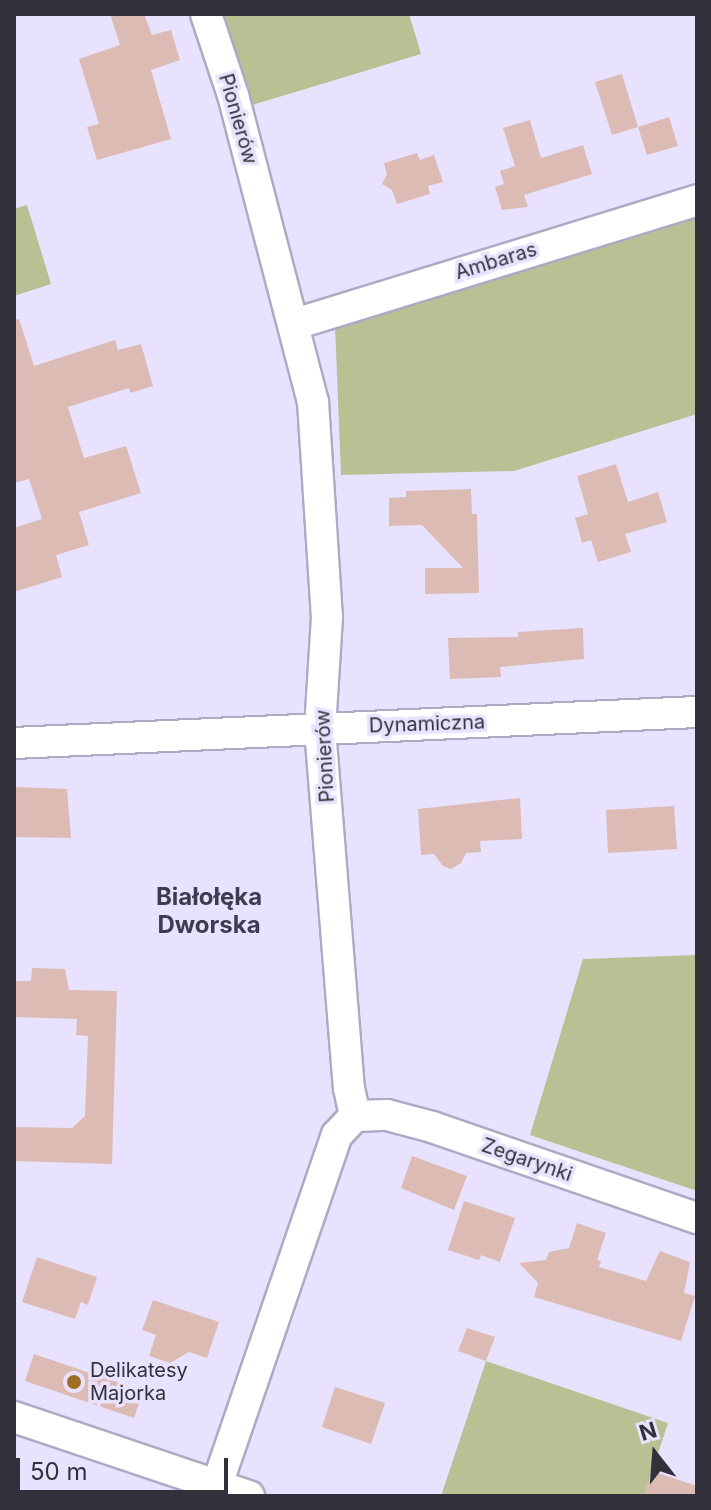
<!DOCTYPE html>
<meta charset="utf-8">
<style>
body{margin:0}
#map{position:relative;width:711px;height:1510px;overflow:hidden;background:#e9e2fe;font-family:Inter,sans-serif}
div>[style]{position:absolute}
.green>*{inset:0;background:#b8c094}
.building>*{inset:0;background:#dbbbb4}
.roads{filter:drop-shadow(2px 0 #afa9c3) drop-shadow(-2px 0 #afa9c3) drop-shadow(0 2px #afa9c3) drop-shadow(0 -2px #afa9c3)}
.minor>*{height:30px;margin:-15px;padding:0 15px;transform-origin:15px;border-radius:15px;background:#fff}
.dots>*{width:22px;height:22px;translate:-50% -50%;box-sizing:border-box;border:4px solid #e9e2fe;border-radius:50%}
span{translate:-50% -50%;white-space:nowrap;text-align:center;line-height:1.15;-webkit-text-stroke:7px #e9e2fe;paint-order:stroke}
.street-label{font-size:20px;color:#32303a}
.poi-label{font-size:20px;color:#32303a}
.left{translate:0 -50%;text-align:left}
.quarter-label{font-size:24px;color:#403a50;font-weight:700}
.frame{position:absolute;inset:0;border:16px solid #32303a;pointer-events:none}
.north{position:absolute;left:615px;top:1414px;width:80px;height:80px;-webkit-text-stroke:6px #e9e2fe;paint-order:stroke;rotate:343deg;font-size:22px;font-weight:700;line-height:32px;text-align:center;color:#32303a}
.north::after{content:'';display:block;margin:auto;width:28px;height:36px;background:#32303a;clip-path:polygon(50% 0,100% 100%,50% 72%,0 100%)}
.scale{position:absolute;left:16px;top:1458px;width:212px;height:36px;box-sizing:border-box;border:4px solid #32303a;border-top:0;padding-left:10px;font-size:24px;line-height:28px;white-space:nowrap;color:#32303a;-webkit-text-stroke:6px #e9e2fe;paint-order:stroke}
</style>
<div id="map">
<div class="green">
<div style="clip-path:polygon(218px 14px,409px 14px,421px 54px,246px 107px)"></div>
<div style="clip-path:polygon(27px 205px,51px 284px,14px 296px,14px 209px)"></div>
<div style="clip-path:polygon(697px 211px,697px 414px,514px 471px,341px 475px,335px 325px)"></div>
<div style="clip-path:polygon(697px 955px,697px 1191px,530px 1135px,583px 959px)"></div>
<div style="clip-path:polygon(486px 1361px,668px 1423px,644px 1496px,441px 1496px)"></div>
</div>
<div class="building">
<div style="clip-path:polygon(110px 14px,144px 14px,152px 35px,171px 30px,180px 60px,151px 70px,171px 139px,97px 160px,87px 127px,99px 124px,79px 59px,120px 45px)"></div>
<div style="clip-path:polygon(622px 74px,638px 127px,612px 135px,595px 82px)"></div>
<div style="clip-path:polygon(669px 117px,678px 146px,647px 155px,638px 127px)"></div>
<div style="clip-path:polygon(530px 120px,541px 158px,583px 145px,592px 174px,524px 195px,528px 207px,502px 210px,495px 187px,504px 184px,500px 171px,515px 166px,503px 128px)"></div>
<div style="clip-path:polygon(417px 153px,420px 160px,434px 155px,443px 182px,428px 186px,430px 194px,397px 204px,392px 190px,382px 184px,387px 174px,384px 163px)"></div>
<div style="clip-path:polygon(19px 319px,34px 366px,115px 340px,118px 350px,141px 344px,153px 386px,130px 393px,129px 388px,68px 407px,84px 458px,126px 446px,141px 493px,79px 512px,89px 545px,56px 555px,62px 577px,14px 592px,14px 528px,42px 519px,29px 479px,14px 483px,14px 320px)"></div>
<div style="clip-path:polygon(616px 464px,628px 502px,658px 492px,667px 522px,625px 534px,631px 552px,598px 562px,591px 540px,582px 543px,575px 518px,588px 514px,577px 476px)"></div>
<div style="clip-path:polygon(471px 489px,472px 514px,477px 514px,479px 593px,425px 594px,425px 568px,463px 568px,422px 525px,389px 526px,389px 498px,406px 497px,406px 491px)"></div>
<div style="clip-path:polygon(583px 628px,584px 659px,500px 667px,501px 677px,450px 679px,448px 638px,518px 637px,518px 632px)"></div>
<div style="clip-path:polygon(16px 787px,67px 789px,71px 838px,15px 837px)"></div>
<div style="clip-path:polygon(520px 798px,522px 839px,480px 841px,481px 852px,466px 853px,461px 863px,451px 869px,443px 866px,434px 854px,421px 855px,418px 809px)"></div>
<div style="clip-path:polygon(674px 806px,677px 849px,608px 853px,606px 810px)"></div>
<div style="clip-path:polygon(32px 968px,65px 969px,69px 990px,117px 991px,112px 1164px,14px 1161px,14px 1127px,72px 1128px,85px 1116px,88px 1036px,76px 1035px,77px 1019px,14px 1017px,14px 981px,31px 981px)"></div>
<div style="clip-path:polygon(412px 1156px,467px 1176px,454px 1210px,401px 1188px)"></div>
<div style="clip-path:polygon(464px 1201px,515px 1218px,500px 1262px,481px 1255px,479px 1260px,448px 1250px)"></div>
<div style="clip-path:polygon(577px 1223px,606px 1233px,597px 1260px,601px 1261px,599px 1267px,646px 1281px,660px 1251px,690px 1262px,684px 1293px,695px 1296px,681px 1341px,534px 1297px,538px 1283px,519px 1263px,546px 1260px,549px 1252px,569px 1248px)"></div>
<div style="clip-path:polygon(37px 1257px,97px 1277px,88px 1305px,81px 1302px,75px 1319px,22px 1302px)"></div>
<div style="clip-path:polygon(153px 1300px,219px 1322px,207px 1358px,189px 1352px,170px 1363px,149px 1356px,156px 1335px,142px 1330px)"></div>
<div style="clip-path:polygon(467px 1328px,495px 1337px,486px 1361px,458px 1351px)"></div>
<div style="clip-path:polygon(34px 1354px,143px 1391px,134px 1418px,25px 1381px)"></div>
<div style="clip-path:polygon(335px 1387px,385px 1403px,371px 1444px,322px 1427px)"></div>
<div style="clip-path:polygon(652px 1471px,697px 1486px,697px 1496px,644px 1496px)"></div>
</div>
<div class="roads">
<div class="minor">
<div style="left:206px;top:14px;width:85px;rotate:71.6deg"></div>
<div style="left:233px;top:95px;width:317px;rotate:75.4deg"></div>
<div style="left:313px;top:402px;width:215px;rotate:86.3deg"></div>
<div style="left:327px;top:617px;width:112px;rotate:93.6deg"></div>
<div style="left:320px;top:729px;width:360px;rotate:85.4deg"></div>
<div style="left:349px;top:1088px;width:29px;rotate:78deg"></div>
<div style="left:295px;top:324px;width:421px;rotate:-17.1deg"></div>
<div style="left:14px;top:743px;width:684px;rotate:-2.6deg"></div>
<div style="left:355px;top:1116px;width:32px;rotate:-2deg"></div>
<div style="left:387px;top:1115px;width:47px;rotate:14.9deg"></div>
<div style="left:432px;top:1127px;width:280px;rotate:19deg"></div>
<div style="left:14px;top:1417px;width:248px;rotate:18.6deg"></div>
<div style="left:217px;top:1485px;width:370px;rotate:-71.1deg"></div>
<div style="left:337px;top:1135px;width:26px;rotate:-47deg"></div>
</div>
</div>
<div class="dots">
<div style="left:74px;top:1382px;background:#9e6e22"></div>
</div>
<div class="street-label">
<span style="left:238px;top:119px;rotate:74deg">Pionierów</span>
<span style="left:496px;top:261px;rotate:-17deg">Ambaras</span>
<span style="left:427px;top:724px;rotate:-2deg">Dynamiczna</span>
<span style="left:325px;top:756px;rotate:-93deg">Pionierów</span>
<span style="left:527px;top:1160px;rotate:19deg">Zegarynki</span>
</div>
<div class="poi-label">
<span class="left" style="left:90px;top:1382px">Delikatesy<br>Majorka</span>
</div>
<div class="quarter-label">
<span style="left:209px;top:911px">Białołęka<br>Dworska</span>
</div>
<div class="frame"></div>
<div class="north">N</div>
<div class="scale">50 m</div>
</div>
